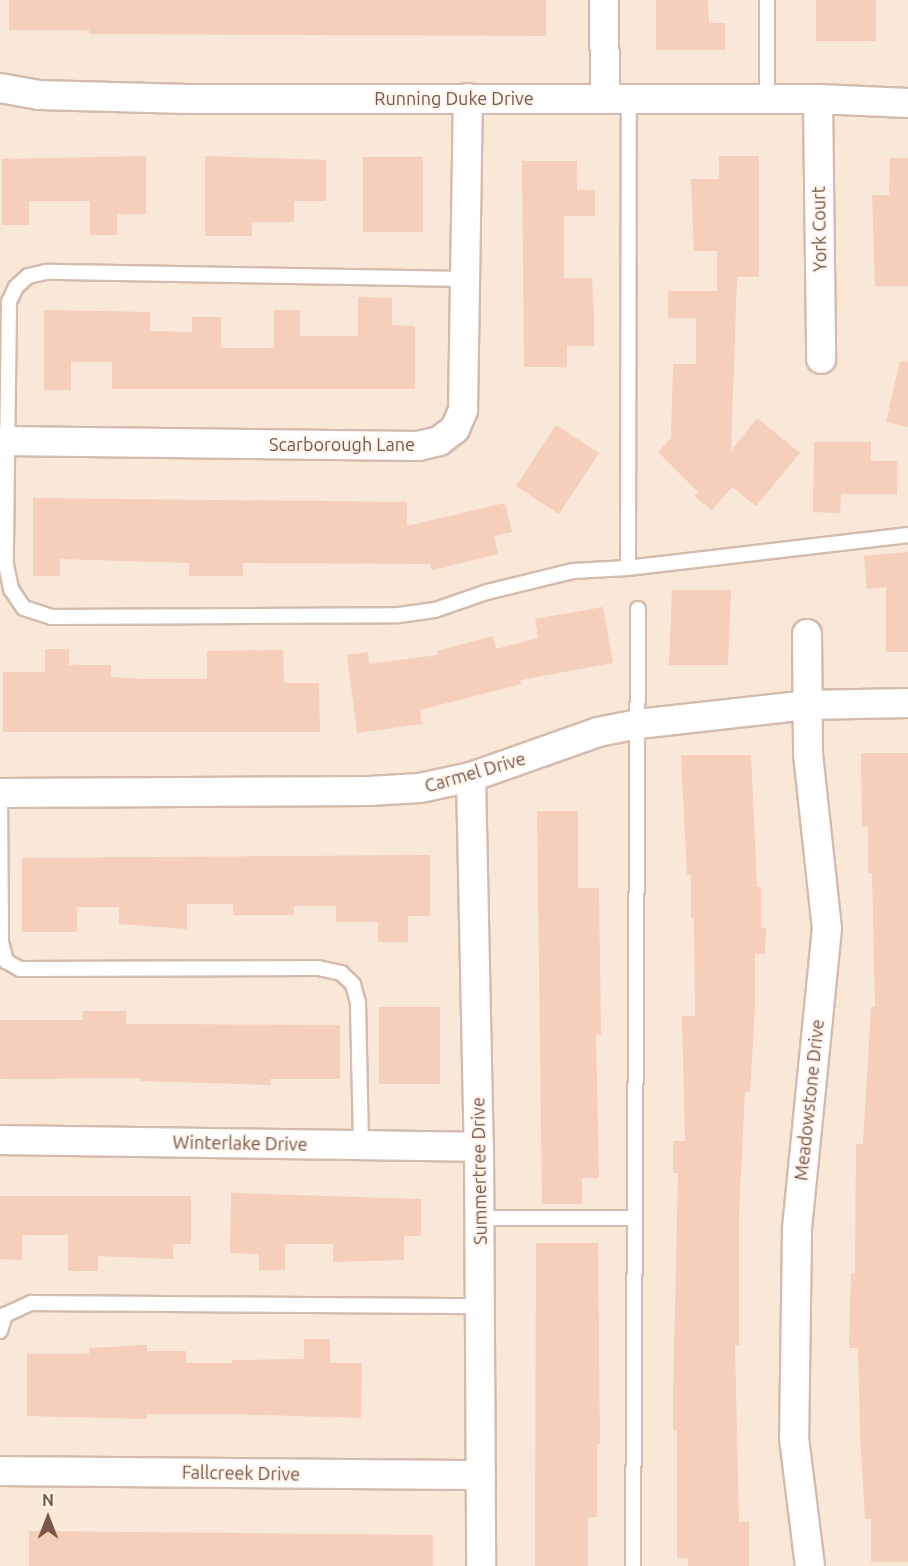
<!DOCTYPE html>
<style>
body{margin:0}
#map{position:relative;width:908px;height:1566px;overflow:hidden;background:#fef3e7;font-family:Ubuntu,sans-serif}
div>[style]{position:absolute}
.residential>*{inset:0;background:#f9e7d7}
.building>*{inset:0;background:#f6cebc}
.roads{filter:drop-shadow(2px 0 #d4bbae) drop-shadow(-2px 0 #d4bbae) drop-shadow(0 2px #d4bbae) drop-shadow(0 -2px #d4bbae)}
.service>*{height:14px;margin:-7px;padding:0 7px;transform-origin:7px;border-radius:7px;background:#fff}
.minor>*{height:28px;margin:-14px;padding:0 14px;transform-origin:14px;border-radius:14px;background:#fff}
span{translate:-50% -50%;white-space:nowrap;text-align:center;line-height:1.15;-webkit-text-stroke:4.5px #fff7ef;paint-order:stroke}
.street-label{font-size:18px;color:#7b5648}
.north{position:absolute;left:18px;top:1488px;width:60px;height:60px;-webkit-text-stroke:4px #fff7ef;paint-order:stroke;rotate:0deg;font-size:16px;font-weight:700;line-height:24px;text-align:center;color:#7b5648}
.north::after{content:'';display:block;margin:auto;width:21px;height:27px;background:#7b5648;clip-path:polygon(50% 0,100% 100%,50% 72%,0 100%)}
</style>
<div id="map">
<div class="residential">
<div style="clip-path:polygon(0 0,908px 0,908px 1566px,0 1566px)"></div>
</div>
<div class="building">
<div style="clip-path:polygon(9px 0,546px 0,546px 36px,89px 34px,89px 30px,9px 30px)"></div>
<div style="clip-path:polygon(656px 0,708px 0,709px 23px,725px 23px,725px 50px,656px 50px)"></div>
<div style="clip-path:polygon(816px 0,876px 0,876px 41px,816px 41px)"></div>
<div style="clip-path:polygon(146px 156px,146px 214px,117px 214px,117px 235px,90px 235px,90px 201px,29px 201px,29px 225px,2px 225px,2px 159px)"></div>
<div style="clip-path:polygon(205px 156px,326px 160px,326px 201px,294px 201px,294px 222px,252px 222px,252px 236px,205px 236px)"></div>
<div style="clip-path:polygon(719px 156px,759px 156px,759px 277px,737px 277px,731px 451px,757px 418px,800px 453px,756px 506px,732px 487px,712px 510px,694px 496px,698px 492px,658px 452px,671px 438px,673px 364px,696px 364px,696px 318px,668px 318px,668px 291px,717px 291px,717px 251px,694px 251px,691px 179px,719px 179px)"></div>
<div style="clip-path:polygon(363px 157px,423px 157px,423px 232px,363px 232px)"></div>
<div style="clip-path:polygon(890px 158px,908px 158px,908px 286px,875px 286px,872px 195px,889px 195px)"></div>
<div style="clip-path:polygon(522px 161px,577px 161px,577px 190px,595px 190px,595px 216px,564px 216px,564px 278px,592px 278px,594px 318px,594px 346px,567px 346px,567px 367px,524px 367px)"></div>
<div style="clip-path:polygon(358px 297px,392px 298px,392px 325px,415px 326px,415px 389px,112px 389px,112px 362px,71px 362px,71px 390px,44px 390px,44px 310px,150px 312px,150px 331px,192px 332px,192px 317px,221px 317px,221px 348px,274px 348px,274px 310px,300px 310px,300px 336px,358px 336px)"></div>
<div style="clip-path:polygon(900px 361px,908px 362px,908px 427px,886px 422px)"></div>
<div style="clip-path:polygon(556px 425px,599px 453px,559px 514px,516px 486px)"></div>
<div style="clip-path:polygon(814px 442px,871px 442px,871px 461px,897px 461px,897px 494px,841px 494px,840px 513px,813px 512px)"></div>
<div style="clip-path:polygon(33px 498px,407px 502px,407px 526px,505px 503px,512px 532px,494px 536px,498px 554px,432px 570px,430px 564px,243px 563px,243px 576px,189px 576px,189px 563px,60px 559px,60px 576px,33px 576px)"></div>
<div style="clip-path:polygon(908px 552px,908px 652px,886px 652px,886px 587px,867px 589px,864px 556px)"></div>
<div style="clip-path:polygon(672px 590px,731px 590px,728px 665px,669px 665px)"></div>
<div style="clip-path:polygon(603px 607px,613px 663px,520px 680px,522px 684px,420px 710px,422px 724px,357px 733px,347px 655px,368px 652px,369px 664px,438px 655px,437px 651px,493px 636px,496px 649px,538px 638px,535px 619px)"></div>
<div style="clip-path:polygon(45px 649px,69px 649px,69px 665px,111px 665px,111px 677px,146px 679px,207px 679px,207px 651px,283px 650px,284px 683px,319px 683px,320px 732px,3px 732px,3px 672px,45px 672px)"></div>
<div style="clip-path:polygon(861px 753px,908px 753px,908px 1562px,871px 1562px,871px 1519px,865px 1519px,860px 1435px,858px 1348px,849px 1348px,851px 1273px,855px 1273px,856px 1144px,863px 1144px,871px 1007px,875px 1007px,872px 873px,868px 873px,868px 827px,862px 827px)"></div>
<div style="clip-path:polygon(681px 755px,751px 755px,757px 887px,761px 887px,761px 928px,766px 928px,765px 954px,755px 954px,755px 1007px,750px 1092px,745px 1092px,739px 1212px,739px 1345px,735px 1345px,739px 1522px,749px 1522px,749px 1566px,688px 1566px,688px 1558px,677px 1558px,677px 1430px,673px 1430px,673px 1395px,678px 1173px,673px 1173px,673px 1141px,685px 1141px,682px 1016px,695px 1016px,694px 918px,691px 918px,691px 875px,687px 875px)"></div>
<div style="clip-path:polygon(537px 811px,578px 811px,578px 888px,599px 888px,601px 1035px,596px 1035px,599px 1178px,582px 1178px,582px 1204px,542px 1204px)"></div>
<div style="clip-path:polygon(430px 855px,430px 916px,408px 916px,408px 942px,378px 942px,378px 922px,336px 922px,336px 906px,294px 906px,294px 915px,233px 915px,233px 904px,187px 904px,187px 929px,119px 924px,119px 907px,77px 907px,77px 932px,22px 932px,22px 858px)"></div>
<div style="clip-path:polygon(379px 1007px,440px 1007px,440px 1084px,379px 1084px)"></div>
<div style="clip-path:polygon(83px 1011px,126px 1011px,126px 1024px,340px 1025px,340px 1079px,270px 1079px,270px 1085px,140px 1081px,140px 1078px,0 1079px,0 1020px,83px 1020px)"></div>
<div style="clip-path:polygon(231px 1193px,421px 1199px,421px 1236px,404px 1236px,404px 1260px,333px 1262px,333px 1244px,285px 1244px,285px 1270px,259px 1270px,259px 1254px,230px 1253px)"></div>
<div style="clip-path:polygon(0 1196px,191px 1196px,191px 1244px,173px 1244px,173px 1259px,98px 1256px,98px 1271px,68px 1271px,68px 1235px,22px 1235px,22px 1260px,0 1259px)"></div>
<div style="clip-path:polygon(536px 1243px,598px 1243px,600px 1444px,597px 1444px,597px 1517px,588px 1517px,588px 1566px,535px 1566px)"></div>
<div style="clip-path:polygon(304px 1339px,330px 1339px,330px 1363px,362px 1363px,361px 1418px,233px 1414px,147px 1414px,147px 1419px,27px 1416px,27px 1354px,89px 1354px,89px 1348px,147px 1345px,147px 1351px,186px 1351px,186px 1363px,232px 1363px,232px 1360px,304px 1359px)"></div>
<div style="clip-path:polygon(29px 1531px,433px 1535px,433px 1566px,29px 1566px)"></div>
</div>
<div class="roads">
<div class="service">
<div style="left:767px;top:0;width:99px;rotate:90deg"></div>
<div style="left:466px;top:279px;width:420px;rotate:-179deg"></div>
<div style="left:46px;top:272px;width:18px;rotate:167deg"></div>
<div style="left:28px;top:276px;width:16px;rotate:137deg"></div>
<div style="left:16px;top:287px;width:17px;rotate:115deg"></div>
<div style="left:9px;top:302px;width:263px;rotate:90.7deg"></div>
<div style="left:6px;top:565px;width:25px;rotate:78deg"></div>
<div style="left:11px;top:589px;width:23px;rotate:56deg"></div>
<div style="left:24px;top:608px;width:28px;rotate:18deg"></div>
<div style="left:51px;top:617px;width:348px;rotate:-0.3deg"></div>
<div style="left:399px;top:615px;width:36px;rotate:-8deg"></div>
<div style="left:435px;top:610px;width:55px;rotate:-19.1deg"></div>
<div style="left:487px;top:592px;width:89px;rotate:-13.7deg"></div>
<div style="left:573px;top:571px;width:55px;rotate:-3.1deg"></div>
<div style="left:628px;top:568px;width:282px;rotate:-6.7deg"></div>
<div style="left:628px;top:568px;width:470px;rotate:-89.9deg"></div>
<div style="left:0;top:793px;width:149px;rotate:89.6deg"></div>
<div style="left:1px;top:942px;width:20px;rotate:75deg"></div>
<div style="left:6px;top:961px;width:16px;rotate:30deg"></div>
<div style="left:20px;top:969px;width:298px;rotate:-0.2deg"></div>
<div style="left:318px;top:968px;width:24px;rotate:12deg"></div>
<div style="left:341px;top:973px;width:16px;rotate:43deg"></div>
<div style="left:353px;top:984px;width:20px;rotate:75deg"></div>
<div style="left:358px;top:1003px;width:142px;rotate:88.8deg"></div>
<div style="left:480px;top:1218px;width:155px"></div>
<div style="left:0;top:1331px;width:17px;rotate:-73deg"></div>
<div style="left:5px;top:1315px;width:29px;rotate:-25deg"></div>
<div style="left:31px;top:1303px;width:449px;rotate:0.4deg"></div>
<div style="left:633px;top:1566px;width:957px;rotate:-89.7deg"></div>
</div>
<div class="minor">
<div style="left:604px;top:0;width:98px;rotate:89.4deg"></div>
<div style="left:0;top:88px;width:40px;rotate:10deg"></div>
<div style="left:39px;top:95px;width:149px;rotate:1.5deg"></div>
<div style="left:188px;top:99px;width:630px"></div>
<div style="left:818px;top:99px;width:90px;rotate:2.5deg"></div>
<div style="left:818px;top:99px;width:260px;rotate:89.3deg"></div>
<div style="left:0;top:441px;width:418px;rotate:0.7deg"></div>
<div style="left:418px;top:446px;width:22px;rotate:-13deg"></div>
<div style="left:439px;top:441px;width:20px;rotate:-37deg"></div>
<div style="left:455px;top:429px;width:21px;rotate:-67deg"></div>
<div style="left:463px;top:410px;width:312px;rotate:-89.1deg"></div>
<div style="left:807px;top:634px;width:120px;rotate:89.5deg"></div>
<div style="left:808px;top:754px;width:175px;rotate:83.8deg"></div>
<div style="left:827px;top:928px;width:304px;rotate:95.7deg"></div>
<div style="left:797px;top:1231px;width:207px;rotate:90.8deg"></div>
<div style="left:794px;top:1438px;width:129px;rotate:82.9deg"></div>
<div style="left:471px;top:777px;width:370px;rotate:88.8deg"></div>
<div style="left:479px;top:1147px;width:419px;rotate:89.7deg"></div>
<div style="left:0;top:793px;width:369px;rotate:-0.3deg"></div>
<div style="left:369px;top:791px;width:51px;rotate:-3.4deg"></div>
<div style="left:420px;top:788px;width:52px;rotate:-12.2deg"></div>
<div style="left:471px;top:777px;width:135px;rotate:-19.5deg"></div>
<div style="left:598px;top:732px;width:41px;rotate:-11.3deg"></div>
<div style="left:638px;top:724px;width:170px;rotate:-6.4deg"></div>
<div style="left:807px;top:705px;width:101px;rotate:-1.1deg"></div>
<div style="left:0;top:1140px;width:479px;rotate:0.8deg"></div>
<div style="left:0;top:1471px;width:481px;rotate:0.5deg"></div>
</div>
</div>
<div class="street-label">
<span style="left:454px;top:98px">Running Duke Drive</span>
<span style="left:819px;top:229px;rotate:-91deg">York Court</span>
<span style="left:342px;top:444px">Scarborough Lane</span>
<span style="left:475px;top:772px;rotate:-16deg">Carmel Drive</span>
<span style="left:809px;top:1100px;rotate:-84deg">Meadowstone Drive</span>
<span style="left:240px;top:1143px;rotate:1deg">Winterlake Drive</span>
<span style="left:479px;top:1171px;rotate:-91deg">Summertree Drive</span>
<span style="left:241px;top:1473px;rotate:1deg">Fallcreek Drive</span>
</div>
<div class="north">N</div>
</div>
